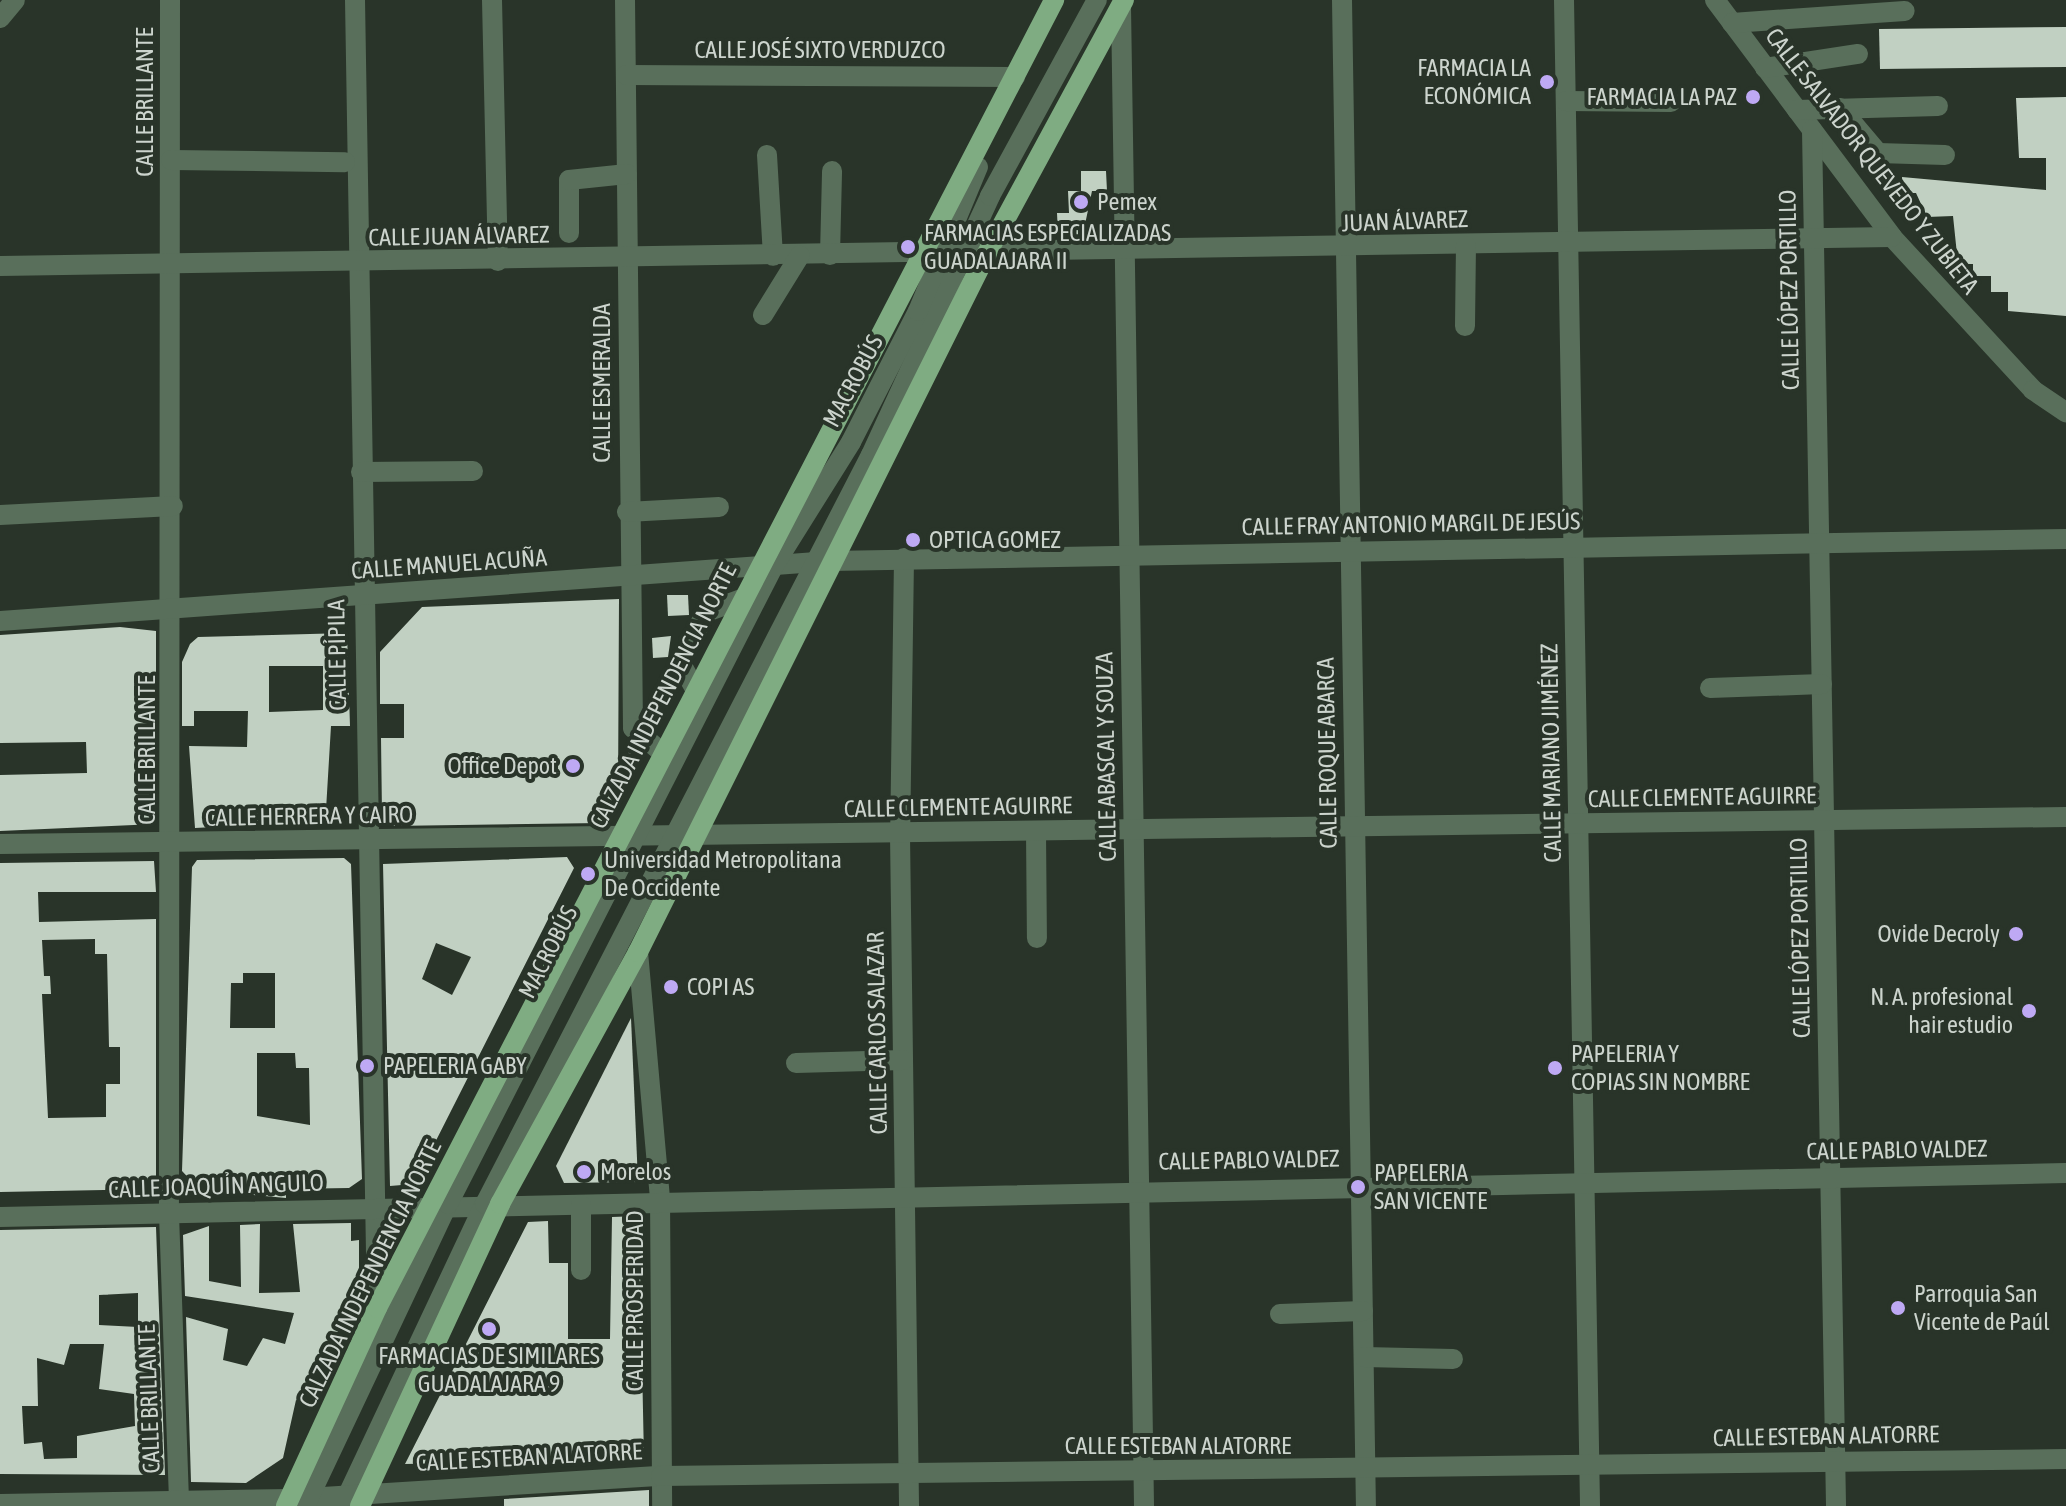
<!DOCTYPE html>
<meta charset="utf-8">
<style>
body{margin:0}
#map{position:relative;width:2066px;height:1506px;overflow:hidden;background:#293429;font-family:"Asap Condensed",sans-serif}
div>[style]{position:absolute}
.building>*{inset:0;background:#c1d0c2}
.path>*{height:4px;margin-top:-2px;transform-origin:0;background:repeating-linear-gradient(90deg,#737c73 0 8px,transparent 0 12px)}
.minor>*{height:20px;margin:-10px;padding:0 10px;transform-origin:10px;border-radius:10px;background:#596f5b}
.major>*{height:20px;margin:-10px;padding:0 10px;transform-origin:10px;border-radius:10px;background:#7fac82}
.dots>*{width:22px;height:22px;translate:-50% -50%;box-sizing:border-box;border:4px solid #293429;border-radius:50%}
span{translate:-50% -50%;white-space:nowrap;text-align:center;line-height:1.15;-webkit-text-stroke:8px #293429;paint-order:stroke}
.street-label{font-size:24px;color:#ccd4cd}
.poi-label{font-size:24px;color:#ccd4cd}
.right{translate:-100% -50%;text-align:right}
.left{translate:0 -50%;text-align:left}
</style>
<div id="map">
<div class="building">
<div style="clip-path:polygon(2066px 27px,2066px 67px,1880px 69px,1879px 29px)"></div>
<div style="clip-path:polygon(2066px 97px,2066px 316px,2008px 311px,2008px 292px,1991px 292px,1991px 276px,1973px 276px,1973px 264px,1958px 264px,1953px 216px,1927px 217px,1916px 193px,1903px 193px,1902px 177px,2046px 190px,2046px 158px,2019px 158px,2016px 98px)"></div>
<div style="clip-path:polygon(1081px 171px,1106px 171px,1107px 191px,1092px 191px,1083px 234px,1058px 235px,1057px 213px,1069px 213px,1068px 191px,1081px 191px)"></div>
<div style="clip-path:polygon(667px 595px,688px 595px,689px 615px,668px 616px)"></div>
<div style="clip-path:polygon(619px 599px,618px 801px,601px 823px,391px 826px,382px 815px,381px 738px,404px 738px,404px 704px,380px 704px,380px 652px,422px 607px)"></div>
<div style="clip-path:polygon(120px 627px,156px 631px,156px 824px,0 831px,0 775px,87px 773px,86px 742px,0 743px,0 635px)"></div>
<div style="clip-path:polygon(evenodd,347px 633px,350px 726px,331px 726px,326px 810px,270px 809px,270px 824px,195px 828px,189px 746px,247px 747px,248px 711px,194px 711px,194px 726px,182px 726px,182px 662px,190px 644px,198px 637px,347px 633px,269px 666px,323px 666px,323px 710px,269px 712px,269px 666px)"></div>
<div style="clip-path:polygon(671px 636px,668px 657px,653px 658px,652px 638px)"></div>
<div style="clip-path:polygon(evenodd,567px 857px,574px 868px,414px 1184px,390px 1186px,383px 864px,567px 857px,436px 943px,471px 957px,452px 995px,422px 979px,436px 943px)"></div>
<div style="clip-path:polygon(evenodd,344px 858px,351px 864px,362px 1179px,349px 1188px,286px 1189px,286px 1198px,200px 1190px,182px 1171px,192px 867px,197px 860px,344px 858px,243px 973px,275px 973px,275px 1028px,230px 1028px,231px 983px,243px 983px,243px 973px,344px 858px,257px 1053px,295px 1053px,296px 1068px,309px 1068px,310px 1125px,257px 1116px,257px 1053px)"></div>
<div style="clip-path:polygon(evenodd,154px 861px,156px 892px,38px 892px,39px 922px,156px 919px,156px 1189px,0 1192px,0 863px,154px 861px,95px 939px,95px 954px,107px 954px,109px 1047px,120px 1047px,120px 1084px,106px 1084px,106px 1117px,48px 1118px,42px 994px,51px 994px,50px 976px,44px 976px,42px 940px,95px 939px)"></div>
<div style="clip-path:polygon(631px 1018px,638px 1182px,564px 1183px,556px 1166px)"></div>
<div style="clip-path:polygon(639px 1216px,644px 1459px,405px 1464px,528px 1222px,548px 1221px,549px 1263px,568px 1263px,568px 1339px,610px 1339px,612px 1217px)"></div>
<div style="clip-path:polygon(351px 1223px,351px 1241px,359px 1240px,359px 1291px,302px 1402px,296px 1400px,283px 1458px,246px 1483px,191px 1482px,186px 1317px,228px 1329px,223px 1360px,247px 1366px,263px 1338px,285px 1344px,294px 1313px,185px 1296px,183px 1235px,209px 1226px,209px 1281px,241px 1287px,240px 1225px,260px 1224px,259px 1293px,300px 1292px,293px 1224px)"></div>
<div style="clip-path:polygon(evenodd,156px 1227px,165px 1475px,0 1474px,0 1230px,156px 1227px,138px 1293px,138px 1327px,99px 1325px,99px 1295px,138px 1293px,156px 1227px,70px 1344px,104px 1344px,99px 1389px,134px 1394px,135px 1426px,77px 1436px,77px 1458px,44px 1459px,42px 1442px,24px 1444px,22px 1406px,38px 1406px,37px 1358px,64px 1365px,70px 1344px)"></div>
<div style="clip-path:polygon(649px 1490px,649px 1506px,504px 1506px,504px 1499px)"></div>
</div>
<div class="path">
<div style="left:627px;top:781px;width:31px;rotate:-83deg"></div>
</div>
<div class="minor">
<div style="left:170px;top:0;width:1214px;rotate:90.05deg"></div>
<div style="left:169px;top:1214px;width:286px;rotate:88deg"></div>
<div style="left:355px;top:0;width:1308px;rotate:89.04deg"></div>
<div style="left:492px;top:0;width:261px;rotate:88.7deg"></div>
<div style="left:625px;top:0;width:728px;rotate:89.37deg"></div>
<div style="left:633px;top:728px;width:39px;rotate:40deg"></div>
<div style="left:1342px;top:0;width:1506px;rotate:89.09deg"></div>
<div style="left:1564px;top:0;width:1506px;rotate:89.01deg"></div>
<div style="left:1715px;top:0;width:296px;rotate:53.2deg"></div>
<div style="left:1892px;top:237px;width:208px;rotate:47.3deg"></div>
<div style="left:2033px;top:390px;width:40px;rotate:34deg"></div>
<div style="left:1121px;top:7px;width:1499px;rotate:89.12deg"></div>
<div style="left:0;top:18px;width:23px;rotate:-50deg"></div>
<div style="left:1732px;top:23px;width:173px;rotate:-4deg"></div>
<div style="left:1765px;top:68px;width:94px;rotate:-8.6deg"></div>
<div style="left:626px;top:75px;width:389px;rotate:0.3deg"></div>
<div style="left:1566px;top:101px;width:105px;rotate:0.5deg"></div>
<div style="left:1840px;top:108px;width:59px;rotate:49.8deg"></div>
<div style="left:1878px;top:153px;width:67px;rotate:1.7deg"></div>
<div style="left:1797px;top:110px;width:141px;rotate:-1.6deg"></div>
<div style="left:1812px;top:130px;width:1376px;rotate:89deg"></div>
<div style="left:767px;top:155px;width:101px;rotate:86.6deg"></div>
<div style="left:171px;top:160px;width:174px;rotate:0.7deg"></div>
<div style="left:569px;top:233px;width:53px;rotate:-90deg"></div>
<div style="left:569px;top:180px;width:58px;rotate:-5.9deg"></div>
<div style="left:830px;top:255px;width:84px;rotate:-88.6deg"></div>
<div style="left:0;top:266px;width:1892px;rotate:-0.88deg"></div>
<div style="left:763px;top:315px;width:70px;rotate:-58.3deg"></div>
<div style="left:1465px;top:326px;width:80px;rotate:-89.3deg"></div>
<div style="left:361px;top:472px;width:112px;rotate:-0.5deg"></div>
<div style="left:627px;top:512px;width:92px;rotate:-3.1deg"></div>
<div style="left:0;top:515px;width:173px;rotate:-3deg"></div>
<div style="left:904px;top:558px;width:277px;rotate:90.8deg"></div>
<div style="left:900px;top:835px;width:671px;rotate:89.23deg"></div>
<div style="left:0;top:621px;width:832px;rotate:-4.13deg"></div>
<div style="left:830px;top:561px;width:1236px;rotate:-1.02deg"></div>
<div style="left:1710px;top:688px;width:112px;rotate:-2deg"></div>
<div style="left:695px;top:689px;width:31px;rotate:-119deg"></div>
<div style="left:680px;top:662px;width:56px;rotate:-62.5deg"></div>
<div style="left:706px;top:612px;width:38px;rotate:-20deg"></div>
<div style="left:1036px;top:832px;width:106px;rotate:89.5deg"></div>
<div style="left:0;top:844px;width:2066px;rotate:-0.75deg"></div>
<div style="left:638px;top:952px;width:246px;rotate:84.9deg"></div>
<div style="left:660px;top:1197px;width:309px;rotate:89.6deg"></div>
<div style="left:796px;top:1063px;width:107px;rotate:-1.6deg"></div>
<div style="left:0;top:1217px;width:2066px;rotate:-1.22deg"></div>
<div style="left:581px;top:1270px;width:65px;rotate:-90deg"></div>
<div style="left:1280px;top:1314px;width:83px;rotate:-2.1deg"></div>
<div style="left:1364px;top:1357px;width:89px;rotate:1.3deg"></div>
<div style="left:344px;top:1503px;width:331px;rotate:-64.8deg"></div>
<div style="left:485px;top:1204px;width:843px;rotate:-62.74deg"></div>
<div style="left:871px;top:455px;width:285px;rotate:-65.3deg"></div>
<div style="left:990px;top:196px;width:223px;rotate:-61.4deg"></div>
<div style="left:0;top:1504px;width:291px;rotate:-1deg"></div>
<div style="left:291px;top:1499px;width:371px;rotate:-3.6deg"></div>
<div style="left:661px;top:1476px;width:1405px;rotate:-0.69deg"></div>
<div style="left:305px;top:1506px;width:334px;rotate:-64.7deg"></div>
<div style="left:448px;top:1204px;width:715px;rotate:-62.97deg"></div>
<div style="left:773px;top:567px;width:147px;rotate:-58deg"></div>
<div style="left:851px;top:442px;width:147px;rotate:-62.9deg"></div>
<div style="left:918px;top:311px;width:156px;rotate:-67.4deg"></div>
</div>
<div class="major">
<div style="left:286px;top:1506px;width:218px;rotate:-65.3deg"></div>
<div style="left:377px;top:1308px;width:1473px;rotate:-62.63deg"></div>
<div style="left:360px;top:1506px;width:333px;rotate:-65.1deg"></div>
<div style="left:500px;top:1204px;width:287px;rotate:-61.3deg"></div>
<div style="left:638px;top:952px;width:779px;rotate:-63.47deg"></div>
<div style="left:986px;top:255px;width:290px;rotate:-61.6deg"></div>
</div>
<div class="dots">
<div style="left:1547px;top:82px;background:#bea9f4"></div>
<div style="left:1753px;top:97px;background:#bea9f4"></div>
<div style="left:1081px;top:202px;background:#bea9f4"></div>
<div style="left:908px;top:247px;background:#bea9f4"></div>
<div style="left:913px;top:540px;background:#bea9f4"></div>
<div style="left:573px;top:766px;background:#bea9f4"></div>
<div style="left:588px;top:874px;background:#bea9f4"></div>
<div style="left:2016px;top:934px;background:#bea9f4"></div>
<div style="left:671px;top:987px;background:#bea9f4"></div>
<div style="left:2029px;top:1011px;background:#bea9f4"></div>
<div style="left:367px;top:1066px;background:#bea9f4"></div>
<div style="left:1555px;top:1068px;background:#bea9f4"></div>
<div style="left:584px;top:1172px;background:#bea9f4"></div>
<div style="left:1358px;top:1187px;background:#bea9f4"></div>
<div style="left:1898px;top:1308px;background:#bea9f4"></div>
<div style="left:489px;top:1329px;background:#bea9f4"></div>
</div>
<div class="street-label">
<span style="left:820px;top:50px">CALLE JOSÉ SIXTO VERDUZCO</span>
<span style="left:145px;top:102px;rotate:-90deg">CALLE BRILLANTE</span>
<span style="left:1872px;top:161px;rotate:52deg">CALLE SALVADOR QUEVEDO Y ZUBIETA</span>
<span style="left:1405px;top:221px;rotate:-2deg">JUAN ÁLVAREZ</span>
<span style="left:459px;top:236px;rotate:-1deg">CALLE JUAN ÁLVAREZ</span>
<span style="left:1789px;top:290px;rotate:-91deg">CALLE LÓPEZ PORTILLO</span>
<span style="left:853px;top:381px;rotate:-62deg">MACROBÚS</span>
<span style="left:602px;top:383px;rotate:-90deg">CALLE ESMERALDA</span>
<span style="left:1411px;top:524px;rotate:-1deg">CALLE FRAY ANTONIO MARGIL DE JESÚS</span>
<span style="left:449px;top:564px;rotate:-4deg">CALLE MANUEL ACUÑA</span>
<span style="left:337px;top:655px;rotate:-91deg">CALLE PÍPILA</span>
<span style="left:663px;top:696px;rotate:-63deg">CALZADA INDEPENDENCIA NORTE</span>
<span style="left:147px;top:750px;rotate:-90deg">CALLE BRILLANTE</span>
<span style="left:1327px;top:753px;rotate:-91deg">CALLE ROQUE ABARCA</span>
<span style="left:1551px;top:753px;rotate:-91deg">CALLE MARIANO JIMÉNEZ</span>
<span style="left:1106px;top:757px;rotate:-91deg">CALLE ABASCAL Y SOUZA</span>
<span style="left:1702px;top:797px;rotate:-1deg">CALLE CLEMENTE AGUIRRE</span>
<span style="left:958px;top:807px;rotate:-1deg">CALLE CLEMENTE AGUIRRE</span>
<span style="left:309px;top:816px;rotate:-1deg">CALLE HERRERA Y CAIRO</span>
<span style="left:1800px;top:938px;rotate:-91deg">CALLE LÓPEZ PORTILLO</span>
<span style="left:548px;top:952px;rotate:-63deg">MACROBÚS</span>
<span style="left:877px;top:1033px;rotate:-91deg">CALLE CARLOS SALAZAR</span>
<span style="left:1897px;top:1150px;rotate:-1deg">CALLE PABLO VALDEZ</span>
<span style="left:1249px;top:1160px;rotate:-1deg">CALLE PABLO VALDEZ</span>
<span style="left:216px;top:1186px;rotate:-2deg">CALLE JOAQUÍN ANGULO</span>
<span style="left:370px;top:1274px;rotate:-64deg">CALZADA INDEPENDENCIA NORTE</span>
<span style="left:635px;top:1301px;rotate:-90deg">CALLE PROSPERIDAD</span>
<span style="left:149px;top:1399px;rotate:-92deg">CALLE BRILLANTE</span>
<span style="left:1826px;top:1436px;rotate:-1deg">CALLE ESTEBAN ALATORRE</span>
<span style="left:1178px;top:1446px">CALLE ESTEBAN ALATORRE</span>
<span style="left:529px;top:1457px;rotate:-3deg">CALLE ESTEBAN ALATORRE</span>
</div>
<div class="poi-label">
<span class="right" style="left:1531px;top:82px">FARMACIA LA<br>ECONÓMICA</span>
<span class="right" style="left:1737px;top:97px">FARMACIA LA PAZ</span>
<span class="left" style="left:1097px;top:202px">Pemex</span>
<span class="left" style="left:924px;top:247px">FARMACIAS ESPECIALIZADAS<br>GUADALAJARA II</span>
<span class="left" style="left:929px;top:540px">OPTICA GOMEZ</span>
<span class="right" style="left:557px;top:766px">Office Depot</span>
<span class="left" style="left:604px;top:874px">Universidad Metropolitana<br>De Occidente</span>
<span class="right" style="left:2000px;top:934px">Ovide Decroly</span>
<span class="left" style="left:687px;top:987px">COPI AS</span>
<span class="right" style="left:2013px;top:1011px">N. A. profesional<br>hair estudio</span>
<span class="left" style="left:1571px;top:1068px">PAPELERIA Y<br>COPIAS SIN NOMBRE</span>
<span class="left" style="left:383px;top:1066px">PAPELERIA GABY</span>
<span class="left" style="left:600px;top:1172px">Morelos</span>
<span class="left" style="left:1374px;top:1187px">PAPELERIA<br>SAN VICENTE</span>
<span class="left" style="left:1914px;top:1308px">Parroquia San<br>Vicente de Paúl</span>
<span style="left:489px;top:1370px">FARMACIAS DE SIMILARES<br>GUADALAJARA 9</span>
</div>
</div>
